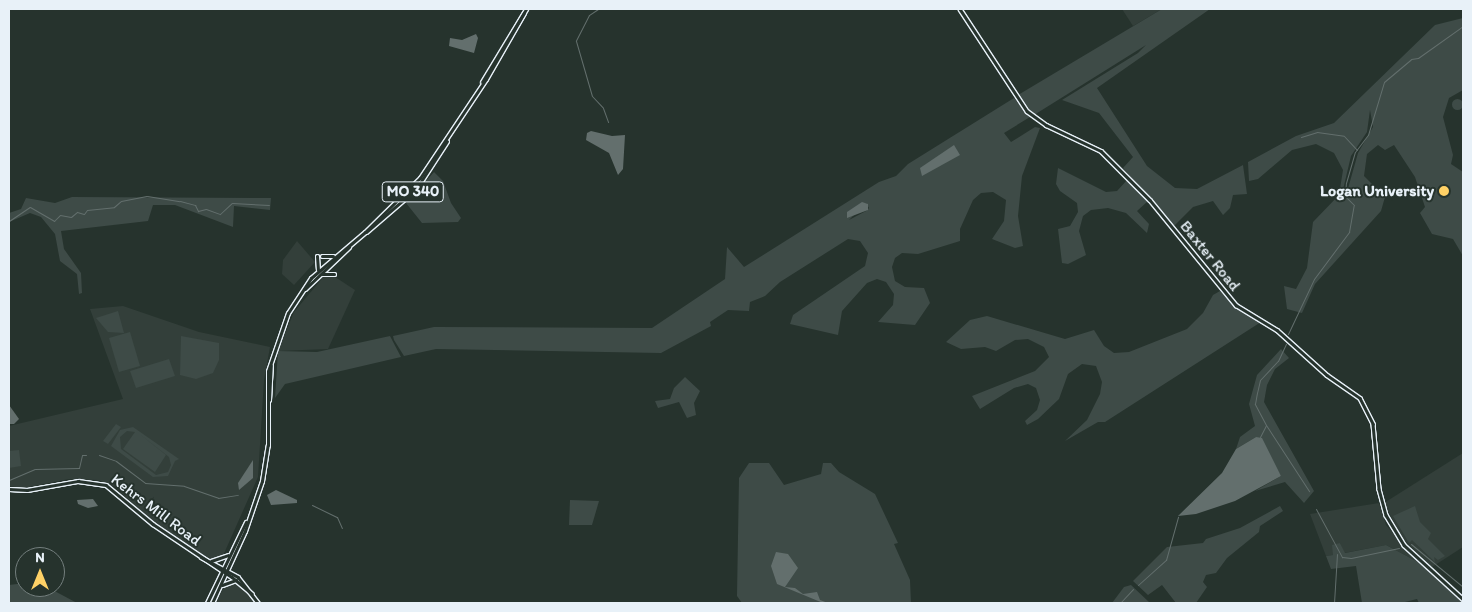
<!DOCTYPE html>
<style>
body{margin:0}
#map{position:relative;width:1472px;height:612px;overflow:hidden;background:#26332d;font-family:Itim,sans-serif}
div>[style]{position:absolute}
.built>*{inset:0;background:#333f3a}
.green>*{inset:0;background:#3e4b47}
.round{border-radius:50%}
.water>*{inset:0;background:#636f6d}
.stream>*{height:1px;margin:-0.5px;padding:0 0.5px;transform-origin:0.5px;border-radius:0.5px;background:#636f6d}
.roads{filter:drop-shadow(1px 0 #e8f1f8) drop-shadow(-1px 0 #e8f1f8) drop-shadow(0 1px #e8f1f8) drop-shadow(0 -1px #e8f1f8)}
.secondary>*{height:2.5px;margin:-1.25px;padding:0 1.25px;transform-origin:1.25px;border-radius:1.25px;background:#26332d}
.primary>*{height:3px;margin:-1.5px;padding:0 1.5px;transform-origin:1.5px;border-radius:1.5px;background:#26332d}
.dots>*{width:14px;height:14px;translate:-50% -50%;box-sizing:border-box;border:2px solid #26332d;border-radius:50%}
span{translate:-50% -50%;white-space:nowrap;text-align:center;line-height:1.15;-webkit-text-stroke:4px #26332d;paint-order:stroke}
.shield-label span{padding:1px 4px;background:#26332d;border:1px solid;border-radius:4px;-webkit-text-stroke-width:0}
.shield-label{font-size:15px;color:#e8f1f8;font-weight:700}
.poi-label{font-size:16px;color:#e8f1f8;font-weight:700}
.right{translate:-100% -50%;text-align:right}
.street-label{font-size:16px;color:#e8f1f8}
.frame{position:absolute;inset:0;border:10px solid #e8f1f8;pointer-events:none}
.north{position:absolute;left:15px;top:547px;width:50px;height:50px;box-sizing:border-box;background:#26332d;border:1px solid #747f7e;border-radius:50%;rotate:0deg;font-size:14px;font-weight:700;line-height:20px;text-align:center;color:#e8f1f8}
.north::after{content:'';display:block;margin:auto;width:18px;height:22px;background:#ffd166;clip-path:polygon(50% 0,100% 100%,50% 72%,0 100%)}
</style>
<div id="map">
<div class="built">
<div style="clip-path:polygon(1122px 9px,1162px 9px,1133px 26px)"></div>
<div style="clip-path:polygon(297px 241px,315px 262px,294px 285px,282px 274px,283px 260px)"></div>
<div style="clip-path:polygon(325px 275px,332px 275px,355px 290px,328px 349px,278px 351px,294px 312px)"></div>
<div style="clip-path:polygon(123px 306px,199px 332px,270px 347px,264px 380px,258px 477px,222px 558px,209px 559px,194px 551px,151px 520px,115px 487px,98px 480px,69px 479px,24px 488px,9px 486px,9px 426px,123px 399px,90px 309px)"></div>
<div style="clip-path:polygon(1463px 453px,1463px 547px,1432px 567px,1402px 538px,1384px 503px)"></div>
<div style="clip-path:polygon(1379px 503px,1386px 525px,1418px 562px,1386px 545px,1344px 553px,1340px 543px,1333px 555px,1326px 556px,1310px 514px)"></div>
<div style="clip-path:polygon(232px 582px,239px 584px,254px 603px,216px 603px,225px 585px)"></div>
</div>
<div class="green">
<div style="clip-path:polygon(1162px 9px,1210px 9px,1097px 88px,1147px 166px,1175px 188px,1197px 189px,1243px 165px,1247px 194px,1233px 195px,1230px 208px,1223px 215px,1213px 201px,1193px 207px,1174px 226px,1123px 168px,1133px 157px,1099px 113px,1062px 100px,1138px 53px,1146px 45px,1034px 115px,1018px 95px)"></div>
<div style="clip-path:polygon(evenodd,1463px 18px,1463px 90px,1449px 98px,1443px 117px,1453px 155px,1451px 164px,1463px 172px,1463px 256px,1453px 239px,1432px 234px,1420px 213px,1425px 207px,1415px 177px,1394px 145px,1385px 150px,1378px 145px,1367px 154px,1364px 176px,1385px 197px,1381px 211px,1315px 284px,1302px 313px,1287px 309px,1284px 286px,1296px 289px,1307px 268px,1313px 222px,1339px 195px,1343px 170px,1334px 153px,1316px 144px,1292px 150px,1258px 179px,1249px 181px,1248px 162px,1296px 136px,1334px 123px,1435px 25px,1463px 18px,1370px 110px,1373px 127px,1358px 153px,1347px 192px,1342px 194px,1351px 156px,1367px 132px,1370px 110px)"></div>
<div style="clip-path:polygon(evenodd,1014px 98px,1030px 117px,1004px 133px,1011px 142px,1035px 127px,1040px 128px,1022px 176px,1018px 216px,1023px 246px,1015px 248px,992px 239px,1004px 221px,1006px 200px,993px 192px,981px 193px,973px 200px,960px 229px,960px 241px,918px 254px,902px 253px,895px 258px,892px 267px,895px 281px,905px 287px,924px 288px,930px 303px,915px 325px,878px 322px,893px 305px,894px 294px,886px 282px,877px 279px,867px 283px,842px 311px,838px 335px,790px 324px,793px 315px,865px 266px,868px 253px,860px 241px,848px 239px,780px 282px,765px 296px,750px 302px,749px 311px,728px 310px,710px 322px,711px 326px,661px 353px,436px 349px,404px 356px,394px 340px,393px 336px,434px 327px,652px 328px,725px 279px,727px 247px,744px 267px,879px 182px,896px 176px,908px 164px,1014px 98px,866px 203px,869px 208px,866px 211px,849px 220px,866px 203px)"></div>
<div class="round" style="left:1451.5px;top:98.5px;width:11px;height:11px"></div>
<div style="clip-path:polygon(1058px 168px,1106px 192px,1117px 191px,1128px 179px,1148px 201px,1137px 211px,1149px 224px,1147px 233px,1126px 213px,1108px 208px,1091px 210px,1083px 216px,1079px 231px,1086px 255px,1068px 264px,1062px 263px,1058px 229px,1070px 226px,1078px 212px,1077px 203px,1060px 191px,1056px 184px)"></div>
<div style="clip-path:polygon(434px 172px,443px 181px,451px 203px,461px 218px,458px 222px,422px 223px,406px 203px)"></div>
<div style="clip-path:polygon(72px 197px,271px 198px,270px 210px,234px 206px,233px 227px,175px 205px,153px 205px,148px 221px,61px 231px,64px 249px,81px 273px,82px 293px,79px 294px,77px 274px,60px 261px,55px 234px,41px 217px,30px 213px,9px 222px,9px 213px,21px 209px,26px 198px,55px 203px)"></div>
<div style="clip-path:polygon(1220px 291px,1242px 312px,1261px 322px,1105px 422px,1098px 422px,1065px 441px,1087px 420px,1100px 394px,1102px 382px,1096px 366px,1082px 364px,1068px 374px,1059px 399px,1038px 419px,1027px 425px,1025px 421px,1037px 410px,1040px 400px,1036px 388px,1028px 384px,1014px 388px,980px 409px,972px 396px,1035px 371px,1049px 357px,1044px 347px,1028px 339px,1015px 340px,996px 351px,985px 347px,961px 349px,946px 342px,970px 320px,987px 316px,1065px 339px,1094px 330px,1104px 346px,1114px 353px,1129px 352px,1187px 329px,1203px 313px,1213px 295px)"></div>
<div style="clip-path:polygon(118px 311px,124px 333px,108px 332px,96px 318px)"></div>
<div style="clip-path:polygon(130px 332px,140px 366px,119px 372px,109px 338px)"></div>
<div style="clip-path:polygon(181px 336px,219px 343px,219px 360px,213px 373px,196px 379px,180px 375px)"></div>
<div style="clip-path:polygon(390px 336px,401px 357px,285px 384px,275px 398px,278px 351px,317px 352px)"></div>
<div style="clip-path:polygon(1281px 349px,1289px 358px,1275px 369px,1267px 385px,1264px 402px,1314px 491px,1304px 503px,1285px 482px,1255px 491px,1281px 476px,1256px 437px,1236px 449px,1240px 437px,1255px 426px,1249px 404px,1257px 375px)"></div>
<div style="clip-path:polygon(169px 359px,175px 376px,136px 388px,130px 371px)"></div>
<div style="clip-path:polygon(685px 377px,700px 391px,694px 403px,696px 415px,687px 418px,679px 402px,658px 408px,655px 401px,670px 399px,674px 388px)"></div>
<div style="clip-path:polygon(116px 424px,121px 427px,108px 444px,103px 441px)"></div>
<div style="clip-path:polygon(evenodd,133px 427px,179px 459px,175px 461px,168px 476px,153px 477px,111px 446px,120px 430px,133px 427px,127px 431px,135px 432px,123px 449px,155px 472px,166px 455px,137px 432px,169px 457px,171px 465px,168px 472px,156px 475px,121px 449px,120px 437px,127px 431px)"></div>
<div style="clip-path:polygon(19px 450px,21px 466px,9px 468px,9px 451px)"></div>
<div style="clip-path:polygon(749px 463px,769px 463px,784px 485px,821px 474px,823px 463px,831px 463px,839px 472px,875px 494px,898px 543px,894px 544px,910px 580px,911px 603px,742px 603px,737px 596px,739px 478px)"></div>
<div style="clip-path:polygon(570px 500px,599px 501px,592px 525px,569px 525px)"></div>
<div style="clip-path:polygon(1280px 506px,1283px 511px,1260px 526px,1259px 532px,1227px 558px,1216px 573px,1206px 575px,1203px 582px,1207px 587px,1196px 603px,1176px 603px,1162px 585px,1148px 595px,1133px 581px,1167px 547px,1203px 543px,1206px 539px,1240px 528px)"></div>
<div style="clip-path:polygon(1415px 506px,1420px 522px,1431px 533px,1428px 539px,1445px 556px,1438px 560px,1434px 557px,1435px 562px,1412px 540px,1409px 543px,1393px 516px)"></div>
<div style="clip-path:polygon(1340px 543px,1345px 553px,1386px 545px,1418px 562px,1463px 603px,1419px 603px,1417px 599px,1401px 603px,1362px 603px,1356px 566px,1331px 569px,1326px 556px,1333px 555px,1332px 545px)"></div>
<div style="clip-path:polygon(25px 583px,25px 587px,47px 587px,77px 603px,9px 603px,9px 585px)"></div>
<div style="clip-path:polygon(1131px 585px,1150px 603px,1112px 603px,1124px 587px)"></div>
</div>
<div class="water">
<div style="clip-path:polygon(476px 34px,478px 38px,474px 53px,449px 46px,450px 38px,462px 40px)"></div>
<div style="clip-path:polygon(591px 131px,612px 136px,625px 135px,623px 169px,618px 175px,609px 153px,586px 140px,587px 133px)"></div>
<div style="clip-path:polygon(954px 145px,960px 155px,922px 176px,920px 168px)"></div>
<div style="clip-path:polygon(862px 202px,868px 204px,868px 210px,847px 218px,847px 212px)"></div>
<div style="clip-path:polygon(9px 405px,19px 419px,14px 424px,9px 424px)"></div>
<div style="clip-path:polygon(1256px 437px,1262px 438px,1281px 476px,1235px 501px,1196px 514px,1178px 516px,1222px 473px,1236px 449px)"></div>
<div style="clip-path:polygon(253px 460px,253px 478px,239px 490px,238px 483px)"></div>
<div style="clip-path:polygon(276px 490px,297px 500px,297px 503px,271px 505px,267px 495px)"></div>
<div style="clip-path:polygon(93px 499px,98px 506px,88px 508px,78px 504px,77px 500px)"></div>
<div style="clip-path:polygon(776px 552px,788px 554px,798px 568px,785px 587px,795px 588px,803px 594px,817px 592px,820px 600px,828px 603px,823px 603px,777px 584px,771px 566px)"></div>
</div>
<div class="stream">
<div style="left:598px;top:9px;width:11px;rotate:146deg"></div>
<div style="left:589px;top:15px;width:29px;rotate:117deg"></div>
<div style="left:576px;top:41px;width:57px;rotate:73.8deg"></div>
<div style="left:592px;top:96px;width:16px;rotate:47deg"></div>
<div style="left:603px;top:108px;width:15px;rotate:70deg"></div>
<div style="left:1301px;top:137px;width:17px;rotate:-17deg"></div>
<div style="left:1317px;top:132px;width:27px;rotate:8deg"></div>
<div style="left:1344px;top:136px;width:19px;rotate:47deg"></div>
<div style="left:9px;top:221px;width:25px;rotate:-34deg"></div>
<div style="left:30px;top:207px;width:28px;rotate:30deg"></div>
<div style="left:54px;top:221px;width:8px;rotate:-45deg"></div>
<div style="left:60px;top:215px;width:11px;rotate:10deg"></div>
<div style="left:71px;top:217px;width:8px;rotate:-40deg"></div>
<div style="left:77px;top:212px;width:7px;rotate:16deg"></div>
<div style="left:84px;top:214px;width:5px;rotate:-53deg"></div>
<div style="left:87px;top:210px;width:27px;rotate:-6deg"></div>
<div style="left:114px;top:207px;width:9px;rotate:-41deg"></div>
<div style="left:121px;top:201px;width:26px;rotate:-11deg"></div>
<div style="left:147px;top:196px;width:33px;rotate:9deg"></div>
<div style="left:180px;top:201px;width:16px;rotate:15deg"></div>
<div style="left:195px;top:205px;width:7px;rotate:63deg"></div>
<div style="left:198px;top:211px;width:8px;rotate:-14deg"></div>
<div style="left:206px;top:209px;width:15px;rotate:20deg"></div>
<div style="left:220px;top:214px;width:16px;rotate:-43deg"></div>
<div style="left:232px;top:203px;width:37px;rotate:3deg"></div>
<div style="left:1288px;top:334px;width:61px;rotate:-64.7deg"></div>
<div style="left:1314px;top:279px;width:59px;rotate:-53.3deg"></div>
<div style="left:1349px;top:232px;width:27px;rotate:-80deg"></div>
<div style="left:1354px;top:205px;width:13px;rotate:-135deg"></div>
<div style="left:1345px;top:196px;width:13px;rotate:-86deg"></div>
<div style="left:1346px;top:183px;width:32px;rotate:-74deg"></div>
<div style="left:1355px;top:152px;width:21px;rotate:-53deg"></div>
<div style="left:1368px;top:135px;width:55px;rotate:-73.2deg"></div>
<div style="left:1384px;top:82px;width:35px;rotate:-40deg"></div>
<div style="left:1411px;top:59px;width:7px;rotate:-8deg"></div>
<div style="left:1418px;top:58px;width:55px;rotate:-35.4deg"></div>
<div style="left:1266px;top:425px;width:79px;rotate:56.9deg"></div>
<div style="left:1260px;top:437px;width:13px;rotate:-63deg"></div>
<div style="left:1266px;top:425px;width:24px;rotate:-118deg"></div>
<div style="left:1255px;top:404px;width:11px;rotate:-80deg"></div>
<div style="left:1257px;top:393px;width:13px;rotate:-77deg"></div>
<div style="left:1260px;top:380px;width:26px;rotate:-47deg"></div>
<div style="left:1278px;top:361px;width:19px;rotate:-65deg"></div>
<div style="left:99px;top:455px;width:18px;rotate:19deg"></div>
<div style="left:116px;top:461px;width:36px;rotate:37deg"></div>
<div style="left:145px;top:483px;width:39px;rotate:4deg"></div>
<div style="left:184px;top:486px;width:36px;rotate:19deg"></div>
<div style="left:218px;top:498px;width:20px;rotate:-9deg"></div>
<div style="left:9px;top:480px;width:28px;rotate:-23deg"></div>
<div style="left:35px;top:469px;width:44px;rotate:-1.3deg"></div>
<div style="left:79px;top:468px;width:13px;rotate:-77deg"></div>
<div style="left:82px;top:455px;width:4px"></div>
<div style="left:312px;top:505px;width:28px;rotate:26deg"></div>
<div style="left:337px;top:517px;width:12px;rotate:66deg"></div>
<div style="left:1316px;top:509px;width:55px;rotate:61.6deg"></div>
<div style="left:1342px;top:557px;width:9px;rotate:6deg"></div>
<div style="left:1351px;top:558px;width:49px;rotate:-11.8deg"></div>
<div style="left:1411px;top:544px;width:67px;rotate:39.6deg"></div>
<div style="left:1138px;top:585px;width:38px;rotate:-42deg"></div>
<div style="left:1166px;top:560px;width:45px;rotate:-74.4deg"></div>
<div style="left:1120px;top:603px;width:19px;rotate:-47deg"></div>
<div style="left:1334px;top:603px;width:49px;rotate:-86.5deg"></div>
</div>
<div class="roads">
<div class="secondary">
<div style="left:960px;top:9px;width:122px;rotate:56.7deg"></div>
<div style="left:1027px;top:111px;width:24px;rotate:36deg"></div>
<div style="left:1046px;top:125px;width:61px;rotate:25.3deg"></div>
<div style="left:1101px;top:151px;width:69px;rotate:45deg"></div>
<div style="left:1150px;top:200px;width:136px;rotate:50.7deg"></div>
<div style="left:1236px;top:305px;width:48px;rotate:31.4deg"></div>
<div style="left:1277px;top:330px;width:67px;rotate:42deg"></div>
<div style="left:1327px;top:375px;width:40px;rotate:34.9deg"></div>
<div style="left:1360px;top:398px;width:29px;rotate:63deg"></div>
<div style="left:1373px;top:424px;width:65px;rotate:84.7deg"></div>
<div style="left:1379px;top:489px;width:27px;rotate:75deg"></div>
<div style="left:1386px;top:515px;width:35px;rotate:59deg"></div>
<div style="left:1404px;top:545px;width:80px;rotate:42.5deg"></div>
<div style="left:9px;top:489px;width:18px;rotate:3deg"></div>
<div style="left:27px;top:490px;width:52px;rotate:-10deg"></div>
<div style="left:78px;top:481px;width:28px;rotate:8deg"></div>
<div style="left:106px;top:485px;width:61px;rotate:39.7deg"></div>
<div style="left:153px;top:524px;width:95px;rotate:33.9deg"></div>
<div style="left:232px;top:577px;width:26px;rotate:40deg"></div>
<div style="left:201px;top:557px;width:42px;rotate:28.4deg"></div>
<div style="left:238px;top:577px;width:33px;rotate:52deg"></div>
</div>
<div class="primary">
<div style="left:482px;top:82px;width:85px;rotate:-58.9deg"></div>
<div style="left:366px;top:232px;width:66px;rotate:-40.7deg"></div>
<div style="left:416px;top:189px;width:57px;rotate:-57.1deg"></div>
<div style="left:317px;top:256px;width:14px;rotate:86deg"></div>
<div style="left:322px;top:256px;width:11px"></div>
<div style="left:322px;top:274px;width:12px"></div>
<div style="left:305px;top:289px;width:61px;rotate:-43.7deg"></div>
<div style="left:269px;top:400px;width:35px;rotate:-87deg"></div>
<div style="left:211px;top:561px;width:18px;rotate:-19deg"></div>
<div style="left:222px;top:585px;width:15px;rotate:-20deg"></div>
<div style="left:207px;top:603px;width:90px;rotate:-64.3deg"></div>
<div style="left:212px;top:603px;width:79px;rotate:-65.4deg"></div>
<div style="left:245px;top:531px;width:53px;rotate:-71.2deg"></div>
<div style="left:262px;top:481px;width:36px;rotate:-81deg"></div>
<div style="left:268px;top:445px;width:74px;rotate:-90deg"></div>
<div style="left:268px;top:371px;width:61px;rotate:-71deg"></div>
<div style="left:288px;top:313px;width:42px;rotate:-56.7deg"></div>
<div style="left:311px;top:278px;width:71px;rotate:-40.4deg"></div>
<div style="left:365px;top:232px;width:77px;rotate:-44.5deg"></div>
<div style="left:420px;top:178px;width:119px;rotate:-56.3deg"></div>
<div style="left:486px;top:79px;width:76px;rotate:-60.1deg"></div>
</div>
</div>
<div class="dots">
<div style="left:1444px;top:191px;background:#ffd166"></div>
</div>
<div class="shield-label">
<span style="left:413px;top:192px">MO 340</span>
</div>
<div class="poi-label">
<span class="right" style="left:1434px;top:191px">Logan University</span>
</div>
<div class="street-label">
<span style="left:1210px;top:256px;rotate:51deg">Baxter Road</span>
<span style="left:156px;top:510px;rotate:37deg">Kehrs Mill Road</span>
</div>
<div class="frame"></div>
<div class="north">N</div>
</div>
